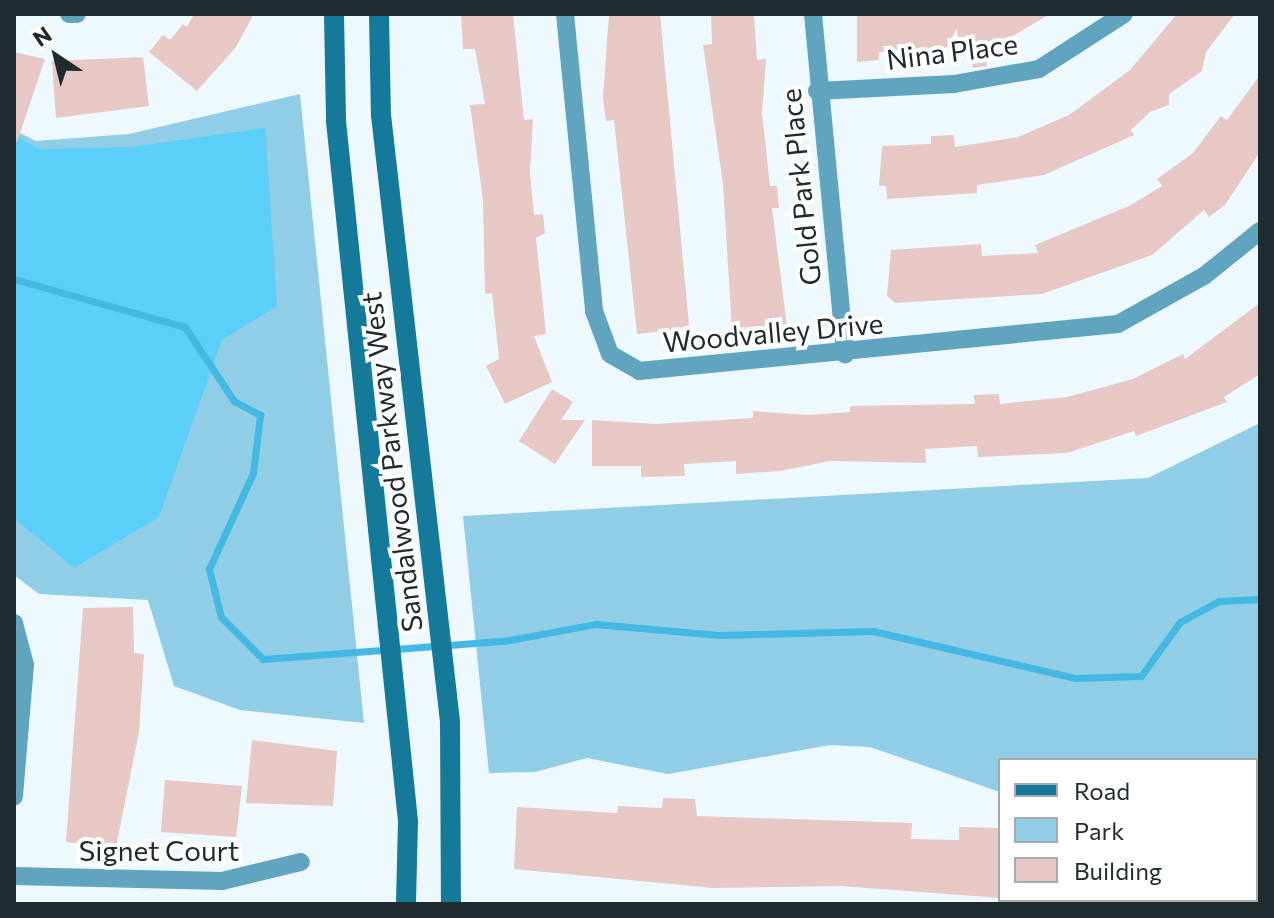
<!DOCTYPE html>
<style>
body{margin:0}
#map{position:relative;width:1274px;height:918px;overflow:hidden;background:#edf9fe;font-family:Commissioner,sans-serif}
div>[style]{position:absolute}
.green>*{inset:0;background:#90cde7}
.forest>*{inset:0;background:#5bcef9}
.stream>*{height:7px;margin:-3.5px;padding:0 3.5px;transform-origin:3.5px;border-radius:3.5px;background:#42b8e2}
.building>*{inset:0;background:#e7c8c4}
.street>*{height:18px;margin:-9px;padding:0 9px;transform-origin:9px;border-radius:9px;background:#60a4c0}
.secondary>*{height:20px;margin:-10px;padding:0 10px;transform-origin:10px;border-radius:10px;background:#157999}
span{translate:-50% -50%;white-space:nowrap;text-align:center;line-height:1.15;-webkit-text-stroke:8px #fff;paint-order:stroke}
.street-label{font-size:28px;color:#202b30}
.frame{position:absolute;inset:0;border:16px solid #202b30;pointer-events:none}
.legend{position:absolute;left:998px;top:758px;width:260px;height:144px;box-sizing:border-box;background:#fff;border:2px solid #a6aaac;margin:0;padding:10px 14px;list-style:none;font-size:24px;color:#202b30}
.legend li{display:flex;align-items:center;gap:16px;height:40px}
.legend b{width:40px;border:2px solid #a6aaac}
.north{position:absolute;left:16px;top:16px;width:80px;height:80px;-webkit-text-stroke:6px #fff;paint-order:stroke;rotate:325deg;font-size:22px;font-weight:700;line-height:32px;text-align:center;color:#202b30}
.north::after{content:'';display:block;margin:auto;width:28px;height:36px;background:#202b30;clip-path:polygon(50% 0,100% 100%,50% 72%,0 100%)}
</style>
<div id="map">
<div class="green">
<div style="clip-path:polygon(300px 94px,364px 723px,240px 710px,174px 686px,148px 600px,39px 594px,14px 575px,14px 130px,36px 141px,129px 134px)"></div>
<div style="clip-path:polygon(1260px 423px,1258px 781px,1256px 760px,1000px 760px,1000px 792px,870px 747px,830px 745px,668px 774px,587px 758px,535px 772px,489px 773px,463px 516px,1148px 478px)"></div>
</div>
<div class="forest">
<div style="clip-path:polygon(265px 128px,277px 306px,222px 340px,159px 517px,74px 568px,14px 518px,14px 135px,39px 149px,132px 147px)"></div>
</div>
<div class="stream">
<div style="left:14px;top:279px;width:178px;rotate:15.7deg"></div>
<div style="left:185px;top:327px;width:89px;rotate:56.5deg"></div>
<div style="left:234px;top:401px;width:30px;rotate:28deg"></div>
<div style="left:260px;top:415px;width:58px;rotate:96.9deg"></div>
<div style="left:253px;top:473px;width:106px;rotate:114.6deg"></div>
<div style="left:209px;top:569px;width:49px;rotate:76deg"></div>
<div style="left:221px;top:617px;width:59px;rotate:45deg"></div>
<div style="left:263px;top:659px;width:242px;rotate:-4.3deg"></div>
<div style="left:504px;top:641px;width:94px;rotate:-10.5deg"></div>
<div style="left:596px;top:624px;width:123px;rotate:5.1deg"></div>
<div style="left:719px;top:635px;width:154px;rotate:-1.5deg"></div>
<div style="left:873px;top:631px;width:207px;rotate:13.1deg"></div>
<div style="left:1075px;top:678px;width:66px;rotate:-1.7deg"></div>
<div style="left:1141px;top:676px;width:67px;rotate:-54.2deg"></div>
<div style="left:1180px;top:622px;width:44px;rotate:-28.3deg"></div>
<div style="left:1219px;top:601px;width:41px;rotate:-2.8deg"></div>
</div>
<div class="building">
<div style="clip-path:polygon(194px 14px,254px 14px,236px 47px,197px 91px,149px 52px,163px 35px,170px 40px,183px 24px,187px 27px)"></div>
<div style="clip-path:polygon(461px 14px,513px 14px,524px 120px,533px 119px,530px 173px,534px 215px,543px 214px,545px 233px,536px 238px,546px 334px,534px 336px,552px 382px,505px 404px,486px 366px,499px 359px,492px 293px,485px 294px,483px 200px,470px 105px,485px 104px,475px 49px,463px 49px)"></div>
<div style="clip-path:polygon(609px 14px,660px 14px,689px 325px,675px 330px,637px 334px,614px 120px,606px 121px,603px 98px)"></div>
<div style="clip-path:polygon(711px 14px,754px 14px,757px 60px,766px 59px,762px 113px,770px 186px,777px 186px,779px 208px,772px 208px,787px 327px,732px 331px,723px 184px,703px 45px,712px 44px)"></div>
<div style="clip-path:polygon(857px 14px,1050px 14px,1011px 37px,983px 43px,987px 66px,973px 68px,967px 46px,879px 52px,879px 60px,857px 62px)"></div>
<div style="clip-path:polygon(1177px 14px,1235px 14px,1206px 52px,1202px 71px,1169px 94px,1169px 105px,1150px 112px,1131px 130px,1134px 135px,1044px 175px,977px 185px,977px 193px,887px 199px,886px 186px,879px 186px,882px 146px,931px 144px,931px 136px,954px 135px,955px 147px,1018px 137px,1069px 115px,1130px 70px)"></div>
<div style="clip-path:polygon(14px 52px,45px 59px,17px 142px,14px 141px)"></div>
<div style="clip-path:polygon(143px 57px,149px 106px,56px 118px,52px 61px)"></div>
<div style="clip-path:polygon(1260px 75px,1260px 152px,1225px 205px,1209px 217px,1204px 210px,1152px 255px,1042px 294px,895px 303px,887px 296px,891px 250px,981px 244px,982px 256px,1038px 253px,1035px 245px,1129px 206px,1162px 186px,1157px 179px,1193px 153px,1221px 116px,1227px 120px)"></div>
<div style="clip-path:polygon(1260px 303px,1260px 374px,1224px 397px,1227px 402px,1136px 436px,1134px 431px,1067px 453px,978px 457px,977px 446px,925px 449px,926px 463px,830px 461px,780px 471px,736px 474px,736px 461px,684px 464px,685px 476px,641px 477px,641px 466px,592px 466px,592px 420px,657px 424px,753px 418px,753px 411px,808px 415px,850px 412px,850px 406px,975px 404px,974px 395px,999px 394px,1000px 404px,1067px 397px,1133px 379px,1183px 354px,1185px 359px)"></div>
<div style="clip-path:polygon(552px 389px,573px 402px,561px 420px,585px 420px,555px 464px,519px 441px)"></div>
<div style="clip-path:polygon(133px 607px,134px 653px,144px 654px,139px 732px,116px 847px,66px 842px,83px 608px)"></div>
<div style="clip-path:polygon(252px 740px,337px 751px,333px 806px,246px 803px)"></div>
<div style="clip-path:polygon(165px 780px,242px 786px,236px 837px,161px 832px)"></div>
<div style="clip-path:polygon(663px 798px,695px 799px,697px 816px,912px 823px,911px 839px,959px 840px,959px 827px,1000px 828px,1000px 898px,841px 886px,713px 888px,514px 869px,517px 807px,617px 813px,618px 806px,662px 808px)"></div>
</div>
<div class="street">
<div style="left:69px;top:14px;width:8px"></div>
<div style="left:565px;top:14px;width:298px;rotate:84.4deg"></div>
<div style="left:594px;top:311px;width:46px;rotate:69.6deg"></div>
<div style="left:610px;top:354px;width:34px;rotate:30deg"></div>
<div style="left:639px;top:371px;width:481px;rotate:-5.6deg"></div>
<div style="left:1118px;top:324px;width:98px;rotate:-29.2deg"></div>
<div style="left:1204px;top:276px;width:72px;rotate:-38.8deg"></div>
<div style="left:813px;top:14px;width:342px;rotate:84.6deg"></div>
<div style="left:817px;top:91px;width:137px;rotate:-2.9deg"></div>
<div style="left:954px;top:84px;width:86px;rotate:-10deg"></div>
<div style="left:1039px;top:69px;width:101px;rotate:-32.9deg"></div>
<div style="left:14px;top:623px;width:43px;rotate:75.3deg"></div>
<div style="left:25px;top:665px;width:132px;rotate:94.8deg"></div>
<div style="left:14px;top:876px;width:208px;rotate:1.4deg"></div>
<div style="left:222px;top:881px;width:81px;rotate:-13.5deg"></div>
</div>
<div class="secondary">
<div style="left:334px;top:14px;width:107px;rotate:88.9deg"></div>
<div style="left:336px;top:121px;width:704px;rotate:84.13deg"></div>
<div style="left:408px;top:821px;width:83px;rotate:91.4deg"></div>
<div style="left:379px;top:14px;width:101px;rotate:88.9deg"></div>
<div style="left:381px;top:115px;width:611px;rotate:83.51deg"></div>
<div style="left:450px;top:722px;width:182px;rotate:89.7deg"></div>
</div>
<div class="street-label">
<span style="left:952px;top:51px;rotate:-7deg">Nina Place</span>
<span style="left:800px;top:187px;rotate:-96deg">Gold Park Place</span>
<span style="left:773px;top:332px;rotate:-5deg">Woodvalley Drive</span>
<span style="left:391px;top:462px;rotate:-97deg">Sandalwood Parkway West</span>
<span style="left:159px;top:850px">Signet Court</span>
</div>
<div class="frame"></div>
<ul class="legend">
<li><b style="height:10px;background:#157999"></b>Road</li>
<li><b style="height:22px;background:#90cde7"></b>Park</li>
<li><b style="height:22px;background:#e7c8c4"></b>Building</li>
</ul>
<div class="north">N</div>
</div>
